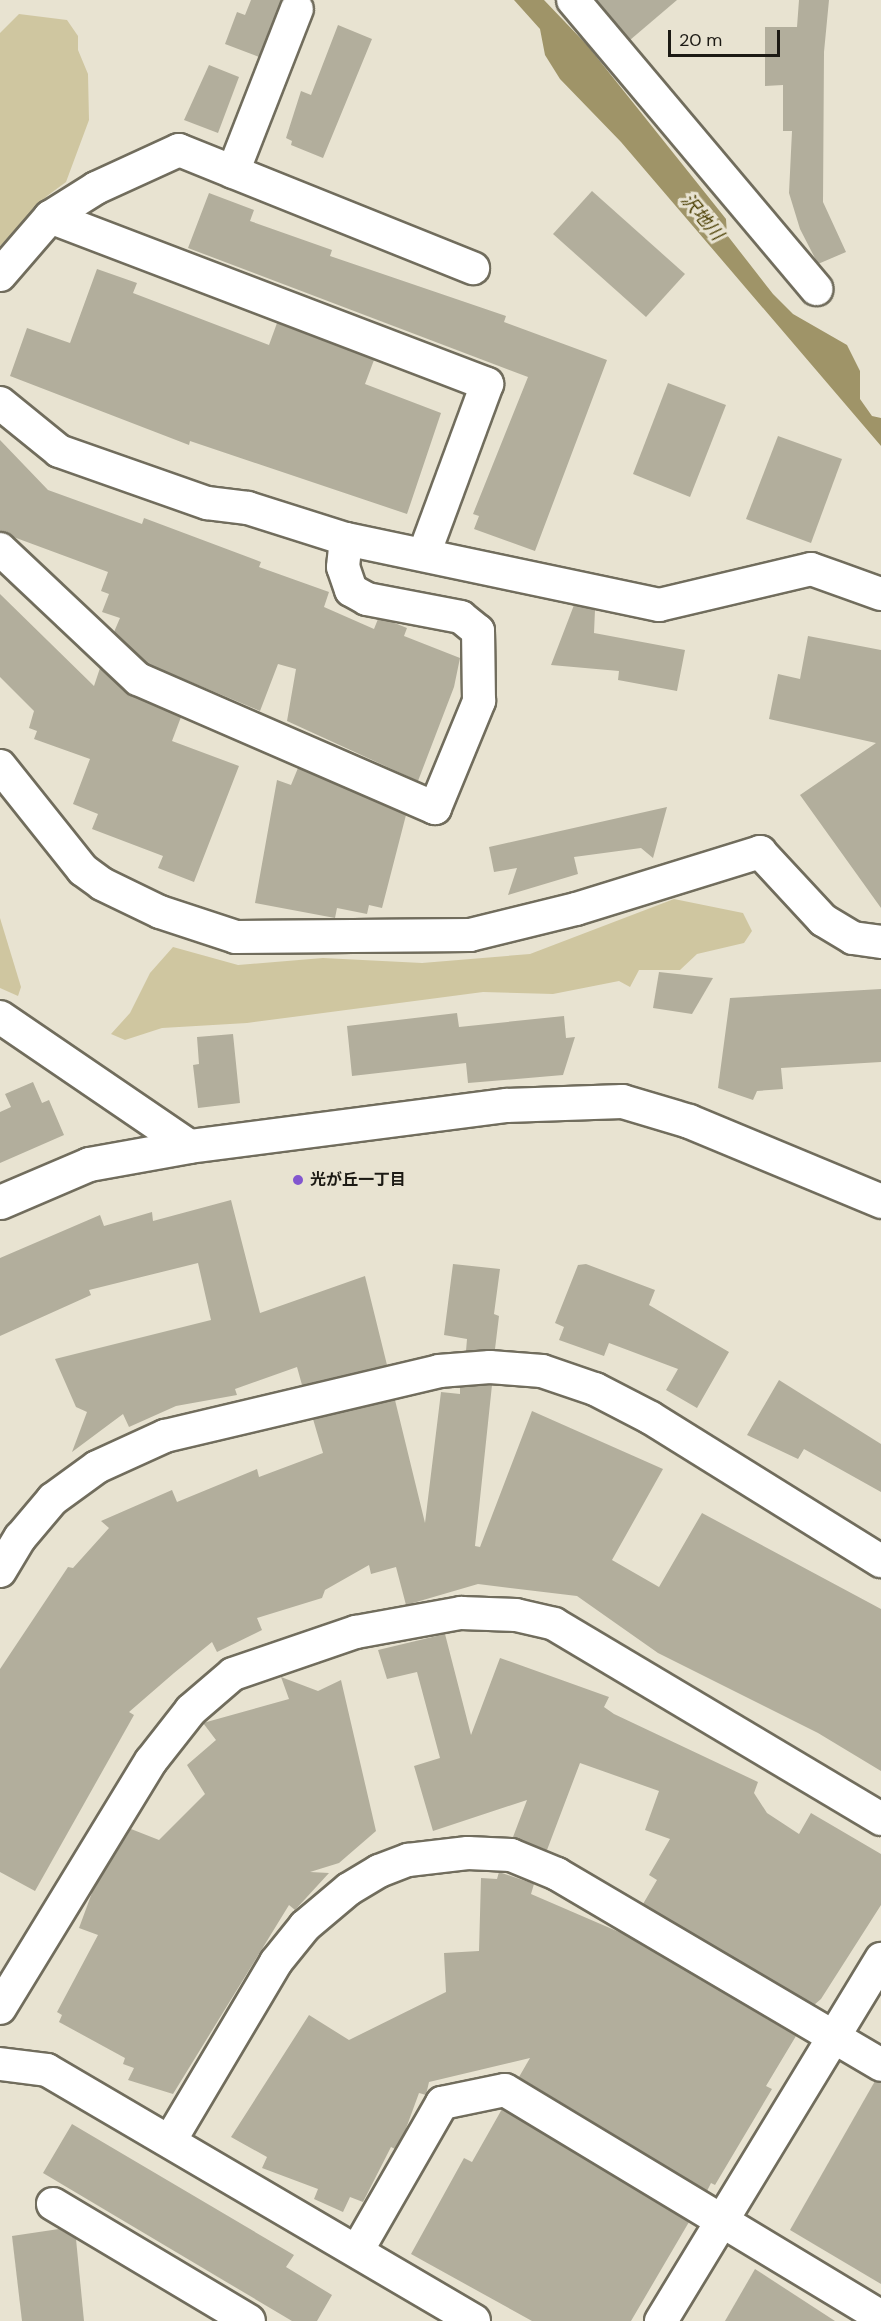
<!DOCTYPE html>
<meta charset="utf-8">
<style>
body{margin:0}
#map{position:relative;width:881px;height:2321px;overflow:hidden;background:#e8e3d1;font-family:"DM Sans","Noto Sans JP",sans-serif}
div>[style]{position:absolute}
.green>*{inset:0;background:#cfc6a0}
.water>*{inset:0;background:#9f9468}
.building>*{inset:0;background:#b2ae9c}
.roads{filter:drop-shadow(2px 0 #716d5d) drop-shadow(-2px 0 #716d5d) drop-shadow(0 2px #716d5d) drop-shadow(0 -2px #716d5d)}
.street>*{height:32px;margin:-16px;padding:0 16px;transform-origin:16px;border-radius:16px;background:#fff}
.secondary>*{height:33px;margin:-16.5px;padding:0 16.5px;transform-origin:16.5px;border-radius:16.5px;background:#fff}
.dots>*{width:16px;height:16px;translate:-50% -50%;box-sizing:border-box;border:3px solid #e8e3d1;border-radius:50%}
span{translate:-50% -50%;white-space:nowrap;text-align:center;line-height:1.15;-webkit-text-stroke:6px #e8e3d1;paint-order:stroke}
.poi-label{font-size:16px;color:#1c1a14;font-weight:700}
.left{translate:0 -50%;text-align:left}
.water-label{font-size:18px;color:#4b3f03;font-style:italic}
.scale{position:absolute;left:668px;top:30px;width:112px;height:27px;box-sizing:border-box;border:3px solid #1c1a14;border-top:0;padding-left:8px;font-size:18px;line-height:21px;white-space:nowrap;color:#1c1a14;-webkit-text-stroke:4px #e8e3d1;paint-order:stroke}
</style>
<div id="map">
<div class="green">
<div style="clip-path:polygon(19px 14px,67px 20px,78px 36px,78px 50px,88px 74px,89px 120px,66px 182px,47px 196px,0 246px,0 33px)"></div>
<div style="clip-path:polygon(674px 899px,743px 913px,752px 931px,744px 943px,697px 954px,680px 970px,639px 970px,630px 987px,619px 981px,553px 994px,483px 992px,247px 1023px,162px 1028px,125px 1040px,111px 1034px,130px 1013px,150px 973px,173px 947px,238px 965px,323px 958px,422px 963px,530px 954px)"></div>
<div style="clip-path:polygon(0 918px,21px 987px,18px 996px,0 988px)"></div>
</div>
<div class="water">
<div style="clip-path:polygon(514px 0,544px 0,587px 45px,726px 219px,727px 235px,773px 294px,793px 314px,847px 345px,860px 371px,860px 399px,872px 416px,881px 418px,881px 446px,621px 142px,560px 79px,545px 55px,540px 29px)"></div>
</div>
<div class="building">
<div style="clip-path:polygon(251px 0,282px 0,259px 57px,225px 44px,237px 12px,245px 15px)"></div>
<div style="clip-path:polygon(597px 0,677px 0,630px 40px)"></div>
<div style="clip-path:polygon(799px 0,829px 0,824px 52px,823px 202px,846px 252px,818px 264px,800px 229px,789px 193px,792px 131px,783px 131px,783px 85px,765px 86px,765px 27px,797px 27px)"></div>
<div style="clip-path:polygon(338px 25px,372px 39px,323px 158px,291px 145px,292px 141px,286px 138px,301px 91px,311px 95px)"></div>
<div style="clip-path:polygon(209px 65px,239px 77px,218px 133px,184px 120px)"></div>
<div style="clip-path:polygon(592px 191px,685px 274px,646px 317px,553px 234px)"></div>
<div style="clip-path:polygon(209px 193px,254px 210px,250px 221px,332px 250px,330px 256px,506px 316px,504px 322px,607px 360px,535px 551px,474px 529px,479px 516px,473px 514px,528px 377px,188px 248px)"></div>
<div style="clip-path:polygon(97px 269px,137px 283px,133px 293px,269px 345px,277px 323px,374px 360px,365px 384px,441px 413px,407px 514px,190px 441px,189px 445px,10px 376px,27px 328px,70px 343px)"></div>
<div style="clip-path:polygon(668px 383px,726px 405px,690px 497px,633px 474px)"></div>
<div style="clip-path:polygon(778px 436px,842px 459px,811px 543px,746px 519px)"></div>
<div style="clip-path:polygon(0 440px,48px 490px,142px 524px,144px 518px,261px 562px,259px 567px,329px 592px,324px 607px,374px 629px,378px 619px,392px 622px,407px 628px,404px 636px,460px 658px,454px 687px,418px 781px,287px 721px,296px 669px,278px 664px,260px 711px,148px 664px,114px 632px,120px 618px,102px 612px,109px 594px,101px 591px,108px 572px,0 532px)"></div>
<div style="clip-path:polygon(0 594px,94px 686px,100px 668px,130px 695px,181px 717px,172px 741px,239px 766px,194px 882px,158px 868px,163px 856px,92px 829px,98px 814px,73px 804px,90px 759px,34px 739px,37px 731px,29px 728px,34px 711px,0 677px)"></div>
<div style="clip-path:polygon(574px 605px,595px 610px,594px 633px,685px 650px,677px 691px,618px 680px,619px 671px,551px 665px)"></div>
<div style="clip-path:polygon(808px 636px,881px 650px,881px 908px,800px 795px,876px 743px,769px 719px,778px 674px,800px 679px)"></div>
<div style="clip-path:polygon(298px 768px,406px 815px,382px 908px,369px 905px,367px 914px,337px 908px,335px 918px,255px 903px,277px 780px,291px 785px)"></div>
<div style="clip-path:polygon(667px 807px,653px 858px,641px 848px,574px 857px,578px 874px,508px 895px,517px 868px,494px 872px,489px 847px)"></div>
<div style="clip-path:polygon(659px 972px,713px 978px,692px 1014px,653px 1008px)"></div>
<div style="clip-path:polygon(881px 989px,881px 1062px,781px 1068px,783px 1089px,757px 1091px,753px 1100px,718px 1088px,730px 998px)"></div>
<div style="clip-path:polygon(457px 1013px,459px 1027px,564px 1016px,566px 1038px,575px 1037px,563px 1075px,468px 1083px,466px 1063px,352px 1076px,347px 1026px)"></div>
<div style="clip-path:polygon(233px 1034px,240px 1103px,198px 1108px,193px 1065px,199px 1064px,197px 1037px)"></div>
<div style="clip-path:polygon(33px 1082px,42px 1103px,49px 1100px,64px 1135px,0 1163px,0 1112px,11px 1107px,5px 1094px)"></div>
<div style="clip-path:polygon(231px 1200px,260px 1313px,365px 1276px,387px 1365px,302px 1385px,297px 1367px,235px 1389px,237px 1395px,176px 1406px,129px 1427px,123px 1414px,72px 1452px,87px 1412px,76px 1407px,55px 1359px,211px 1320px,198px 1263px,89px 1290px,91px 1295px,0 1336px,0 1258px,100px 1215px,104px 1226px,152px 1212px,153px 1221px)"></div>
<div style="clip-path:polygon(453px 1264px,500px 1269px,494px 1314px,499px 1316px,495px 1349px,466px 1351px,467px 1339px,444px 1335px)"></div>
<div style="clip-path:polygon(586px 1264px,655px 1290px,649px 1305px,729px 1352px,697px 1408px,666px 1390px,678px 1369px,609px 1343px,604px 1356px,559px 1340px,564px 1327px,555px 1323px,578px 1265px)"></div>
<div style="clip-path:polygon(779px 1380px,881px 1444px,881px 1492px,804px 1449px,798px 1459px,747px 1435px)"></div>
<div style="clip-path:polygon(492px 1385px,475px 1546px,480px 1547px,532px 1411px,663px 1469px,612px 1560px,659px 1587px,702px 1513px,881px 1609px,881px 1771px,818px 1733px,658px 1653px,577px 1596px,478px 1584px,406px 1605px,396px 1567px,371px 1574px,369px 1565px,325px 1590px,322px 1598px,257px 1618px,262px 1630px,217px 1652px,212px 1642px,174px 1673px,129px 1712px,134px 1715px,35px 1891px,0 1872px,0 1669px,68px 1567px,73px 1568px,109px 1528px,101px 1521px,172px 1490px,177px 1502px,257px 1469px,259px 1477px,323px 1453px,313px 1419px,395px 1400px,425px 1523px,441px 1392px,460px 1394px,460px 1387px)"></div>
<div style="clip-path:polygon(445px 1634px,471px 1735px,500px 1658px,609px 1697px,604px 1707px,614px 1714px,758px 1782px,754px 1793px,767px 1813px,799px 1834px,811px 1813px,881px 1854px,881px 1905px,821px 1999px,814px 2005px,643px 1904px,657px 1880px,649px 1875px,670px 1839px,645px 1830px,659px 1791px,580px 1763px,547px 1850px,513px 1837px,527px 1800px,433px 1831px,414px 1766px,440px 1758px,417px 1672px,387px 1679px,378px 1650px)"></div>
<div style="clip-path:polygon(281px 1677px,318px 1691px,341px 1680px,376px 1831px,339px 1863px,310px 1872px,329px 1873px,295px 1910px,289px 1905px,173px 2094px,128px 2080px,134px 2068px,123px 2064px,125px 2058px,59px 2022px,62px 2015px,57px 2012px,98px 1935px,79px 1928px,93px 1890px,131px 1829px,159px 1840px,205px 1794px,187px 1765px,216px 1740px,203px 1723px,289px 1699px)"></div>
<div style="clip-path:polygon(499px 1872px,534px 1884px,531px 1894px,626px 1935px,796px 2036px,766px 2086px,772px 2089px,715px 2185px,711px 2183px,707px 2191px,519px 2077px,530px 2058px,429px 2082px,426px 2095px,419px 2093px,404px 2134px,395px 2149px,391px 2147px,363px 2202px,350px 2197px,343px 2212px,314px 2199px,318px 2189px,262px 2168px,267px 2157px,231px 2137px,309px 2015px,349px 2040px,446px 1992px,444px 1953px,479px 1951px,481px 1878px,497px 1879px)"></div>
<div style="clip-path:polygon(875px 2081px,881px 2083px,881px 2284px,790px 2230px)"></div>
<div style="clip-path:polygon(502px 2109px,689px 2222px,631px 2321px,532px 2321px,411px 2254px,464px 2158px,472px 2162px)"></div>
<div style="clip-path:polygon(72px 2124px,294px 2255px,286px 2267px,332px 2295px,317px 2321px,292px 2321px,43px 2173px)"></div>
<div style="clip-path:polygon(59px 2229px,76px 2239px,84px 2321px,22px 2321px,12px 2236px)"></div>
<div style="clip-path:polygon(755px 2269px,835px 2321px,725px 2321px)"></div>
</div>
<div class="roads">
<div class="street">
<div style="left:573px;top:0;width:378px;rotate:49.9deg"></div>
<div style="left:233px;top:172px;width:175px;rotate:-68.6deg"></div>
<div style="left:50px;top:217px;width:468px;rotate:20.9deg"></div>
<div style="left:487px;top:384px;width:181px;rotate:110.3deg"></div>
<div style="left:0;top:275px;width:77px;rotate:-49.2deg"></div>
<div style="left:50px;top:217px;width:54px;rotate:-32.2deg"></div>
<div style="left:96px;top:188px;width:91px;rotate:-24.6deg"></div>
<div style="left:179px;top:150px;width:317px;rotate:21.9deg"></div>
<div style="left:0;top:403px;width:76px;rotate:39.1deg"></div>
<div style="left:59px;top:451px;width:157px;rotate:19.4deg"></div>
<div style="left:207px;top:503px;width:41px;rotate:7deg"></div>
<div style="left:248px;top:508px;width:103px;rotate:17.6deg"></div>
<div style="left:346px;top:539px;width:320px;rotate:11.9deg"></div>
<div style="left:659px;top:605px;width:156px;rotate:-13.3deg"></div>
<div style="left:811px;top:569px;width:74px;rotate:19.7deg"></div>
<div style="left:0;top:549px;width:190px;rotate:43.3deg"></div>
<div style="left:138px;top:679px;width:324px;rotate:23.5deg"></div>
<div style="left:435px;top:808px;width:116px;rotate:-67.6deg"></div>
<div style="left:479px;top:701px;width:70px;rotate:-90.8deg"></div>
<div style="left:478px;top:631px;width:22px;rotate:-141deg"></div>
<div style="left:461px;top:617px;width:96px;rotate:-169.2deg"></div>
<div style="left:367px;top:599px;width:18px;rotate:-151deg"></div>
<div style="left:351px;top:590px;width:24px;rotate:-109deg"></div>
<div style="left:343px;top:567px;width:28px;rotate:-84deg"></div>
<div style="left:0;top:766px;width:133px;rotate:51.4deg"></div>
<div style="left:83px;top:870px;width:24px;rotate:36deg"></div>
<div style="left:102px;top:884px;width:64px;rotate:25.8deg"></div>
<div style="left:160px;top:912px;width:80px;rotate:18.2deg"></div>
<div style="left:236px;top:937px;width:234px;rotate:-0.5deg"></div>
<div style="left:470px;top:935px;width:109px;rotate:-13.8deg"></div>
<div style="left:576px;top:909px;width:193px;rotate:-17.2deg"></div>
<div style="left:760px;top:852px;width:93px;rotate:47.2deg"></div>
<div style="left:823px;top:920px;width:35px;rotate:31deg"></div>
<div style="left:853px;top:938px;width:28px;rotate:8deg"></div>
<div style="left:0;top:1017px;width:229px;rotate:34.3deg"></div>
<div style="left:0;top:1571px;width:39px;rotate:-59deg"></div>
<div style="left:20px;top:1538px;width:51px;rotate:-49.8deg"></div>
<div style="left:53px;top:1499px;width:54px;rotate:-36deg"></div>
<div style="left:97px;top:1467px;width:75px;rotate:-24.5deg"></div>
<div style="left:165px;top:1436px;width:282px;rotate:-13.3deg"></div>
<div style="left:439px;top:1371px;width:51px;rotate:-4.5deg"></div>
<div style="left:490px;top:1367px;width:52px;rotate:4.4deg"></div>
<div style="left:542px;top:1371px;width:56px;rotate:18.8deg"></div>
<div style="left:595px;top:1389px;width:63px;rotate:27.4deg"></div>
<div style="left:651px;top:1418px;width:271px;rotate:31.9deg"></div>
<div style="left:0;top:2008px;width:289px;rotate:-58.6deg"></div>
<div style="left:151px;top:1761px;width:65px;rotate:-51.9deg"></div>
<div style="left:191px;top:1710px;width:55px;rotate:-40.6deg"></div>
<div style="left:233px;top:1674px;width:130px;rotate:-18.9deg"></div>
<div style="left:356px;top:1632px;width:107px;rotate:-10.3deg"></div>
<div style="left:461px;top:1613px;width:55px;rotate:2.1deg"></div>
<div style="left:516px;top:1615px;width:39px;rotate:13deg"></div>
<div style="left:554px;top:1624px;width:381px;rotate:30.8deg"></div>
<div style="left:0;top:2064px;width:47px;rotate:7.3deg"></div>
<div style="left:47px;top:2070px;width:495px;rotate:30.4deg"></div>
<div style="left:171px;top:2139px;width:206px;rotate:-59.3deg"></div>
<div style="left:276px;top:1962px;width:46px;rotate:-51.1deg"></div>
<div style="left:305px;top:1926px;width:57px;rotate:-40.1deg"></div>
<div style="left:349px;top:1889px;width:35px;rotate:-31deg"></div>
<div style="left:379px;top:1871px;width:31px;rotate:-21deg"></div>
<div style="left:408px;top:1860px;width:60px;rotate:-6.7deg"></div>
<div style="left:468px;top:1853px;width:43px;rotate:2.7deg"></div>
<div style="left:511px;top:1855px;width:50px;rotate:22.4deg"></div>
<div style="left:557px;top:1874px;width:376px;rotate:30.5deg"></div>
<div style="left:53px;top:2204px;width:228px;rotate:30.8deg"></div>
<div style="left:357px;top:2251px;width:171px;rotate:-60.1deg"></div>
<div style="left:442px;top:2103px;width:64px;rotate:-11.7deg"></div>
<div style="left:505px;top:2090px;width:439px;rotate:31.1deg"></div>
<div style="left:661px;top:2321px;width:424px;rotate:-58.7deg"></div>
</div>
<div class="secondary">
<div style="left:0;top:1202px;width:97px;rotate:-23.1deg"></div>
<div style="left:89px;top:1164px;width:102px;rotate:-10.2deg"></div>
<div style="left:189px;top:1146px;width:320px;rotate:-7.4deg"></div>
<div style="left:506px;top:1105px;width:116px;rotate:-2deg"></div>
<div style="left:622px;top:1101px;width:70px;rotate:16.6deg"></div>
<div style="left:689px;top:1121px;width:208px;rotate:22.6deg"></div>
</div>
</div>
<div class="dots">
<div style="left:298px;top:1180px;background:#8256cf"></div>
</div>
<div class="poi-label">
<span class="left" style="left:310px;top:1180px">光が丘一丁目</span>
</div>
<div class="water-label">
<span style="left:702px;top:217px;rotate:50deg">沢地川</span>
</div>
<div class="scale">20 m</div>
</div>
